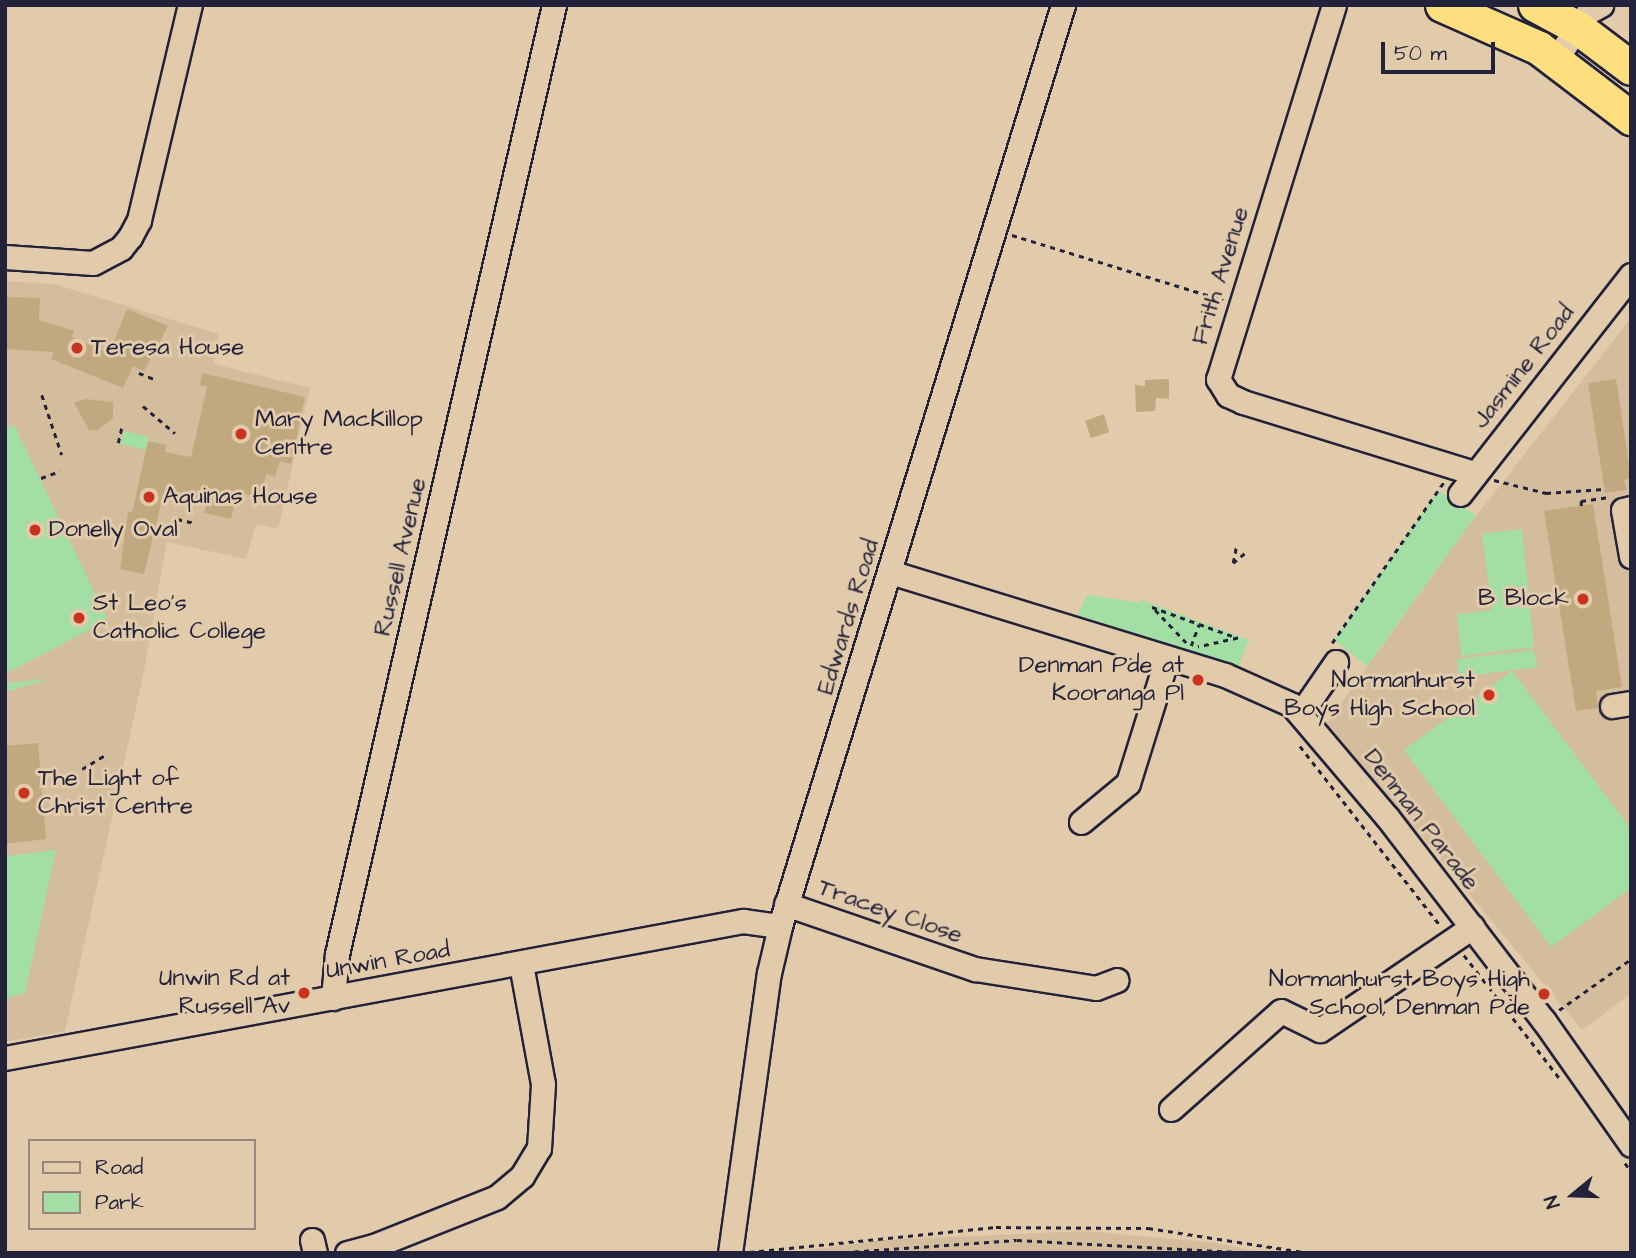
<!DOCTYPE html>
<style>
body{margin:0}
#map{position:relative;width:1636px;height:1258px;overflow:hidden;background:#e1cbab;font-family:"Architects Daughter",sans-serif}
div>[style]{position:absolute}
.built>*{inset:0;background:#d4bd9c}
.green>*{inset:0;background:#a3dea4}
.building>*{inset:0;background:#c2a87e}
.path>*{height:2.5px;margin-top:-1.25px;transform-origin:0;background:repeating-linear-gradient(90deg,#22223b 0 5px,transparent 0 10px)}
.roads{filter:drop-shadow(2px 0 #22223b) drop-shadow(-2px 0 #22223b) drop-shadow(0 2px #22223b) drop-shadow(0 -2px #22223b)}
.minor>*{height:23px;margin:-11.5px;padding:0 11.5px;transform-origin:11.5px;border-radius:11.5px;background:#e1cbab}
.highway>*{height:33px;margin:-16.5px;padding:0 16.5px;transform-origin:16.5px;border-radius:16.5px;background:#fedf80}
.dots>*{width:19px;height:19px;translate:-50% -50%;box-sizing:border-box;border:4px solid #e1cbab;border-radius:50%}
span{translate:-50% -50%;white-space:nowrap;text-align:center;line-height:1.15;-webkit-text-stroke:6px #e1cbab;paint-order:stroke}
.street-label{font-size:24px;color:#22223b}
.poi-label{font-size:24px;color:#22223b}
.left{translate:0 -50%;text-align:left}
.right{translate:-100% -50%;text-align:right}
.frame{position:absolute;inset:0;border:7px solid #22223b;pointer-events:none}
.legend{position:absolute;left:28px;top:1139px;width:228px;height:91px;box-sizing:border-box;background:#e1cbab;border:2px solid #95877e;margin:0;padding:9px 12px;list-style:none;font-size:21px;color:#22223b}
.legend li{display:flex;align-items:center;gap:14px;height:35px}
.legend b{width:35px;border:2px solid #95877e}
.north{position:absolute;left:1538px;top:1160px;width:70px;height:70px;-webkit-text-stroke:5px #e1cbab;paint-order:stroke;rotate:251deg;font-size:19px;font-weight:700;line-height:28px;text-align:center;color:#22223b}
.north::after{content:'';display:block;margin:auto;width:24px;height:32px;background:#22223b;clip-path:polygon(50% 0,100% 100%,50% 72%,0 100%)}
.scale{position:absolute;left:1381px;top:42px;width:114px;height:32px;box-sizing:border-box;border:4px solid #22223b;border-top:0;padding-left:9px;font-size:21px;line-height:24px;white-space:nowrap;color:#22223b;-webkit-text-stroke:5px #e1cbab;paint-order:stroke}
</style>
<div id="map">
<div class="built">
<div style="clip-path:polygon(5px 281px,54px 284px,219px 334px,214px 364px,310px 388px,278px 529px,256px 524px,246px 559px,167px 542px,143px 676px,65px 1031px,5px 1042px)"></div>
<div style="clip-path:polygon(1631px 318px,1631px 993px,1582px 1030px,1327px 723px,1466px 529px)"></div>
<div style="clip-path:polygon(1085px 1231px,1216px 1243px,1264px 1253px,786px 1253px,883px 1240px)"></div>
</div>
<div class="green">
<div style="clip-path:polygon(5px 426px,15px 427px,108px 620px,5px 674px)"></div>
<div style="clip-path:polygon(124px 431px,149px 437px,146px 450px,120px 444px)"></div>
<div style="clip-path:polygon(1438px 490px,1476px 515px,1367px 666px,1334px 640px)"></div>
<div style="clip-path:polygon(1522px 529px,1534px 647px,1461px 656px,1457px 614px,1492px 610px,1482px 534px)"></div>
<div style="clip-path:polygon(1087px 595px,1142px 603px,1139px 599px,1249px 640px,1238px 667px,1078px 615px)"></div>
<div style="clip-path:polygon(1534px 650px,1537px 667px,1459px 677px,1457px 659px)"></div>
<div style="clip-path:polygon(1512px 671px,1631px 829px,1631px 888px,1551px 947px,1404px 750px)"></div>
<div style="clip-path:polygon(49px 679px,5px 692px,5px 683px)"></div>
<div style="clip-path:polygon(56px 850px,25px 993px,5px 999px,5px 856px)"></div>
</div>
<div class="building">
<div style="clip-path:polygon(5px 297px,40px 298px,39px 320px,74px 331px,72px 337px,109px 353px,127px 309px,168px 326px,144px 371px,133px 366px,123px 388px,51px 359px,54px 352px,5px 349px)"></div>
<div style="clip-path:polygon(202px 373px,305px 397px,291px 464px,280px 461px,275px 476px,266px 474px,261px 498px,237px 492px,231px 519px,204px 513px,206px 505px,163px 495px,144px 574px,120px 569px,128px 512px,132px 513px,148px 441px,167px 445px,165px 452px,191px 457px,207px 387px,200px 385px)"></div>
<div style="clip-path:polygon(1169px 379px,1169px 399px,1156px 398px,1155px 411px,1136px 412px,1135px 385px,1145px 386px,1145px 380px)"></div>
<div style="clip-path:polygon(1616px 379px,1631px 478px,1624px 480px,1626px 490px,1605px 493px,1588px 383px)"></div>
<div style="clip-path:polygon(85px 399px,113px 402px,113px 418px,98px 430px,89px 430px,74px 403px)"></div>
<div style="clip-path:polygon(1104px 414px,1109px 432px,1091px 438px,1085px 421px)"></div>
<div style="clip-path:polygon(1593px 504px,1622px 687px,1596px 691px,1598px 708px,1576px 711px,1544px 511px)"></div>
<div style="clip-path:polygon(38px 743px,46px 839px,5px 844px,5px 746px)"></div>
</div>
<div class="path">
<div style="left:1012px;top:235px;width:221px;rotate:17.1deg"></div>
<div style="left:139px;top:373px;width:16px;rotate:22deg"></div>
<div style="left:42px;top:395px;width:63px;rotate:71.6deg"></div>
<div style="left:143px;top:406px;width:42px;rotate:40.2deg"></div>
<div style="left:118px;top:443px;width:17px;rotate:-77deg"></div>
<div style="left:41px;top:478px;width:20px;rotate:-20deg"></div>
<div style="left:1494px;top:480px;width:54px;rotate:14deg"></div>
<div style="left:1546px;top:493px;width:58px;rotate:-3.9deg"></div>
<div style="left:1581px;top:506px;width:5px;rotate:-90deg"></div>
<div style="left:1581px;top:501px;width:27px;rotate:-8deg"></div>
<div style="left:177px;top:519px;width:17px;rotate:13deg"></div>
<div style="left:1233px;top:563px;width:16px;rotate:-79deg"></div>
<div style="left:1233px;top:563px;width:16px;rotate:-40deg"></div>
<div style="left:1186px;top:643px;width:50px;rotate:-133.4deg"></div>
<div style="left:1152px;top:607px;width:91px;rotate:19.8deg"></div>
<div style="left:1238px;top:638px;width:41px;rotate:167.3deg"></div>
<div style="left:1332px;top:643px;width:196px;rotate:-55.2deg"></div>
<div style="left:1191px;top:646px;width:23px;rotate:-70deg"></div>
<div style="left:1300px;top:746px;width:227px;rotate:52deg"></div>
<div style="left:82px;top:769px;width:26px;rotate:-31deg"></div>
<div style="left:1464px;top:955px;width:158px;rotate:52.2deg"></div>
<div style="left:1559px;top:1010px;width:88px;rotate:-35.3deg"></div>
<div style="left:1625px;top:1163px;width:10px;rotate:53deg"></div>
<div style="left:749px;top:1252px;width:248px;rotate:-5.8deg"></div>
<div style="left:996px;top:1227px;width:152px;rotate:0.4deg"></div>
<div style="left:1148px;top:1228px;width:164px;rotate:8.8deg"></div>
<div style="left:834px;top:1253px;width:183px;rotate:-4.1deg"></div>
<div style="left:1017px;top:1240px;width:239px;rotate:3.1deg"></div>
</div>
<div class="roads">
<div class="minor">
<div style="left:1334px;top:5px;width:392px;rotate:107.2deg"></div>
<div style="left:1218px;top:379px;width:19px;rotate:58deg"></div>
<div style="left:1228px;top:395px;width:17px;rotate:25deg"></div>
<div style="left:1243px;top:402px;width:242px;rotate:17.1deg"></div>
<div style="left:1556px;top:59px;width:57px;rotate:-55.8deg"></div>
<div style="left:1588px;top:12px;width:15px;rotate:-28deg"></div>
<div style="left:5px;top:257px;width:88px;rotate:3.9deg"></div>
<div style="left:93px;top:263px;width:32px;rotate:-28deg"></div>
<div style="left:121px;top:248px;width:14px;rotate:-51deg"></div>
<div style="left:130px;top:237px;width:19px;rotate:-62deg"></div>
<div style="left:139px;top:220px;width:221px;rotate:-76.7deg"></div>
<div style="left:1460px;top:494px;width:278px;rotate:-52deg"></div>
<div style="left:1631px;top:508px;width:8px;rotate:166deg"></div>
<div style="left:1623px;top:510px;width:47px;rotate:80.1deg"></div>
<div style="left:890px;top:572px;width:350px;rotate:17.1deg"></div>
<div style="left:1225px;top:675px;width:73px;rotate:24.1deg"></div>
<div style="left:1292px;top:705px;width:148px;rotate:49.7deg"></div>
<div style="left:1388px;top:818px;width:256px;rotate:52.5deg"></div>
<div style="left:1544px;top:1021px;width:151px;rotate:54.9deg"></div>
<div style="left:1612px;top:706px;width:19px;rotate:-9deg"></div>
<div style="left:1301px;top:713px;width:62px;rotate:-55.5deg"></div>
<div style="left:1081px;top:822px;width:61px;rotate:-39.7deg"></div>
<div style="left:1128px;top:783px;width:131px;rotate:-72.7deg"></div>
<div style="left:786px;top:904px;width:200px;rotate:19deg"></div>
<div style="left:975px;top:969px;width:122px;rotate:8.9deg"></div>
<div style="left:1096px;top:988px;width:22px;rotate:-21deg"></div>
<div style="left:333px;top:998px;width:44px;rotate:-84.8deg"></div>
<div style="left:337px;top:954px;width:973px;rotate:-77.12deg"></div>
<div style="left:5px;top:1058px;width:751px;rotate:-10.52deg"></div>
<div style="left:743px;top:921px;width:37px;rotate:8deg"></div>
<div style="left:1171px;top:1109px;width:147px;rotate:-41.7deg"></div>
<div style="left:1281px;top:1011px;width:43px;rotate:26deg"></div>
<div style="left:1320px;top:1030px;width:184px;rotate:-34.1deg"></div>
<div style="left:312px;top:1240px;width:13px;rotate:77deg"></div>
<div style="left:347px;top:1253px;width:28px;rotate:-15deg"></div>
<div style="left:374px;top:1246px;width:132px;rotate:-21.7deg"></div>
<div style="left:497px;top:1197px;width:33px;rotate:-40deg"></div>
<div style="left:522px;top:1176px;width:33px;rotate:-59deg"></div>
<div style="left:539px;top:1148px;width:64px;rotate:-86.4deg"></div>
<div style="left:543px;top:1084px;width:122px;rotate:-100.4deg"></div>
<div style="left:730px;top:1253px;width:283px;rotate:-82.1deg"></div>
<div style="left:769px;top:973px;width:48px;rotate:-76.8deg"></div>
<div style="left:780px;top:926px;width:963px;rotate:-72.92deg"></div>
</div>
<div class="highway">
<div style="left:1442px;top:5px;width:106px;rotate:23.9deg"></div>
<div style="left:1539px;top:48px;width:116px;rotate:37.3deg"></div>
<div style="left:1535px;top:5px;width:49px;rotate:28.1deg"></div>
<div style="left:1578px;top:28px;width:66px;rotate:37deg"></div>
</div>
</div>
<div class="dots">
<div style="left:77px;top:348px;background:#c8321e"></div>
<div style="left:241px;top:434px;background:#c8321e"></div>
<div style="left:149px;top:497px;background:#c8321e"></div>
<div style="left:35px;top:530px;background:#c8321e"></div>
<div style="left:1583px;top:599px;background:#c8321e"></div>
<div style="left:79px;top:618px;background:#c8321e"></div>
<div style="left:1198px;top:680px;background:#c8321e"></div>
<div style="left:1489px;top:695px;background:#c8321e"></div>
<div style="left:24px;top:793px;background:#c8321e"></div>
<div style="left:304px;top:993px;background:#c8321e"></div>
<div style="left:1544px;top:994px;background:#c8321e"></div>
</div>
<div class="street-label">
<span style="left:1221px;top:276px;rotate:-73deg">Frith Avenue</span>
<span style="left:1524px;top:367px;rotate:-52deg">Jasmine Road</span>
<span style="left:401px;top:557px;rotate:-77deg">Russell Avenue</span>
<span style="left:849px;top:617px;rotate:-73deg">Edwards Road</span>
<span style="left:1421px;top:820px;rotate:52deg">Denman Parade</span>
<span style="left:890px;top:912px;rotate:19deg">Tracey Close</span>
<span style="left:388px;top:961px;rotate:-10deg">Unwin Road</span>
</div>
<div class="poi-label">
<span class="left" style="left:91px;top:348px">Teresa House</span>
<span class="left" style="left:255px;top:434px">Mary MacKillop<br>Centre</span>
<span class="left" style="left:163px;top:497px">Aquinas House</span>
<span class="left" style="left:49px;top:530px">Donelly Oval</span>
<span class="right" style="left:1569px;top:599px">B Block</span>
<span class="left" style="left:93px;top:618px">St Leo's<br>Catholic College</span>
<span class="right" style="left:1184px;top:680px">Denman Pde at<br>Kooranga Pl</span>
<span class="right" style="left:1475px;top:695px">Normanhurst<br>Boys High School</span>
<span class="left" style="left:38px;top:793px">The Light of<br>Christ Centre</span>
<span class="right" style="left:290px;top:993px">Unwin Rd at<br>Russell Av</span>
<span class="right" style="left:1530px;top:994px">Normanhurst Boys High<br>School, Denman Pde</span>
</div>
<div class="frame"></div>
<ul class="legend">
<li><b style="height:9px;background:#e1cbab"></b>Road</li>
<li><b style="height:19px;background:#a3dea4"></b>Park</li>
</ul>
<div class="north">N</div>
<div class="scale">50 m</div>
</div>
